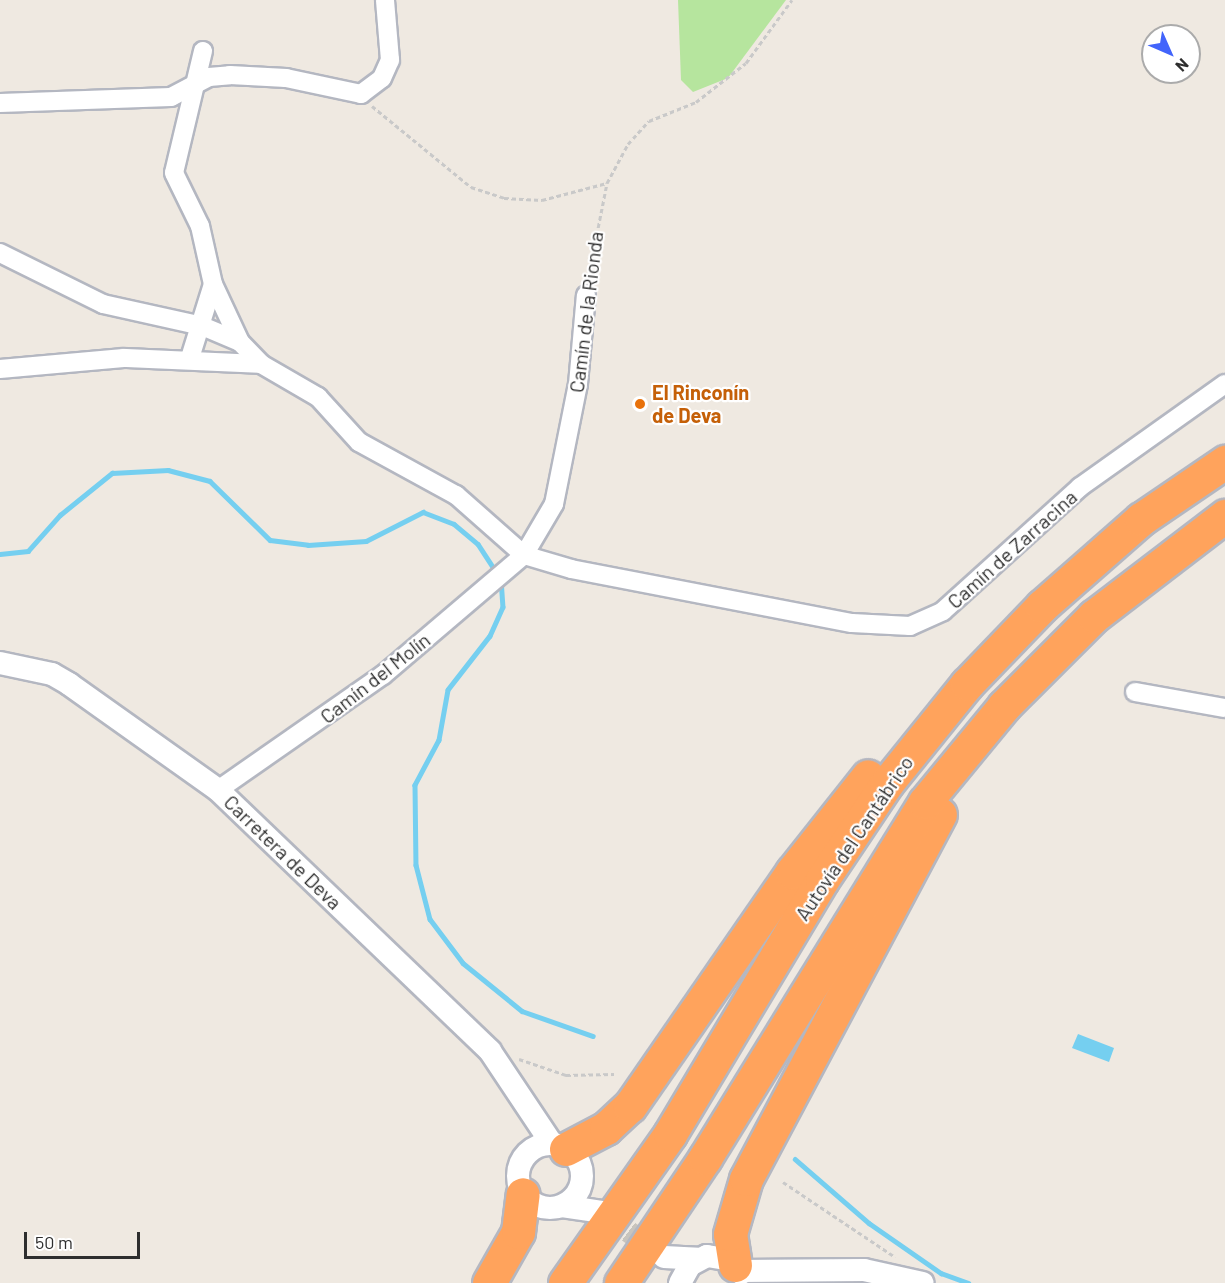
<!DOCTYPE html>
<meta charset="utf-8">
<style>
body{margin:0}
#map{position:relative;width:1225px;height:1283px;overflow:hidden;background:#efe9e1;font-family:Barlow,sans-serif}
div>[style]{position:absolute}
.green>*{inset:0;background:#b6e59e}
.water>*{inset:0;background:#75cff0}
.stream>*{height:4.5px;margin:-2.25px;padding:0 2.25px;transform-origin:2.25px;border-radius:2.25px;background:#75cff0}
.tertiary-tunnel>*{height:22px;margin-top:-11px;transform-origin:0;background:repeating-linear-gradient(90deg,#c8c4bd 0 22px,transparent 0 33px)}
.path>*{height:3px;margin-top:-1.5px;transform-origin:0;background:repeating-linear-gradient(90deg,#c9c9c9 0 4.5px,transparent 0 7.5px)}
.roads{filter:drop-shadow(2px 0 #b4b7c1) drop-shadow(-2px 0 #b4b7c1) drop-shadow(0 2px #b4b7c1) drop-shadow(0 -2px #b4b7c1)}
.minor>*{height:18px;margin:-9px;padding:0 9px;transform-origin:9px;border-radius:9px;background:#fff}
.tertiary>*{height:22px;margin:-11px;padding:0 11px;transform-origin:11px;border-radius:11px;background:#fff}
.tertiary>.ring{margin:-11px;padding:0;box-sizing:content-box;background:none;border:22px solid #fff;border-radius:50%}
.motorway>*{height:33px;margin:-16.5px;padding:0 16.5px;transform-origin:16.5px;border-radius:16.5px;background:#ffa35c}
.dots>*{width:16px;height:16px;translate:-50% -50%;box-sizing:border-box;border:3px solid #fff;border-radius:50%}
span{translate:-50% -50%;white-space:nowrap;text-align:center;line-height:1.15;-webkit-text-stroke:4.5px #fff;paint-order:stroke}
.street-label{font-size:20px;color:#2e2e2e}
.food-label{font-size:20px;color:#c56008;font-weight:700}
.left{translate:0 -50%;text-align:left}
.north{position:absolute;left:1141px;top:24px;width:60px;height:60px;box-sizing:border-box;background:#fff;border:2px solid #ababab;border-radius:50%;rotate:135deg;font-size:16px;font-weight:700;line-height:24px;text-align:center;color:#2e2e2e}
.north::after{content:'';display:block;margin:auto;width:21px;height:27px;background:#4264fb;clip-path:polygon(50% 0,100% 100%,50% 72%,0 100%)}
.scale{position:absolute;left:24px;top:1232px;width:116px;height:27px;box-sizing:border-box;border:3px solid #2e2e2e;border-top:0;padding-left:8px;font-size:18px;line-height:21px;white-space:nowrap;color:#2e2e2e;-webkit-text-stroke:4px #fff;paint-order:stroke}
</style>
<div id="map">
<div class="green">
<div style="clip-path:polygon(678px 0,786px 0,728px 78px,693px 92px,681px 80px)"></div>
</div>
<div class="water">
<div style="clip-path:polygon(1078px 1034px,1114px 1048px,1109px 1062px,1072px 1048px)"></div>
</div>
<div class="stream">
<div style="left:0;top:554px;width:28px;rotate:-6deg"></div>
<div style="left:28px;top:551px;width:48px;rotate:-48.4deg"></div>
<div style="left:60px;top:515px;width:67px;rotate:-38.9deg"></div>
<div style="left:112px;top:473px;width:56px;rotate:-3.1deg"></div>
<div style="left:168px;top:470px;width:43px;rotate:14.7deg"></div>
<div style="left:210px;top:481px;width:84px;rotate:44.5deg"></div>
<div style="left:270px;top:540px;width:38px;rotate:7deg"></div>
<div style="left:308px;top:545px;width:58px;rotate:-3.9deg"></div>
<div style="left:366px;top:541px;width:64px;rotate:-27deg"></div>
<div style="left:423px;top:512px;width:33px;rotate:21deg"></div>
<div style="left:454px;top:524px;width:31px;rotate:40deg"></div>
<div style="left:478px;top:544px;width:33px;rotate:57deg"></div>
<div style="left:501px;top:579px;width:28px;rotate:86deg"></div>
<div style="left:503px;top:607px;width:32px;rotate:114deg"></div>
<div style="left:490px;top:636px;width:68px;rotate:127.9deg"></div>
<div style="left:448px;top:690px;width:51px;rotate:100.2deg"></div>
<div style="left:439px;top:740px;width:51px;rotate:118.1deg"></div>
<div style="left:415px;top:785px;width:80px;rotate:89.3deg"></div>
<div style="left:416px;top:865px;width:56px;rotate:75.5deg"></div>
<div style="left:430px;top:919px;width:55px;rotate:53.1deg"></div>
<div style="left:463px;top:963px;width:76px;rotate:39.1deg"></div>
<div style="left:522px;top:1011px;width:75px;rotate:19.4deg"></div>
<div style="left:795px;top:1159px;width:98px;rotate:40.9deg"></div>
<div style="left:869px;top:1223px;width:88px;rotate:34.8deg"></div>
<div style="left:941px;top:1273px;width:29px;rotate:20deg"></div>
</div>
<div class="tertiary-tunnel">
<div style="left:602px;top:1212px;width:67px;rotate:36.5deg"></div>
</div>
<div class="path">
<div style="left:372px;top:106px;width:128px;rotate:39.3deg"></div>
<div style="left:471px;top:187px;width:35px;rotate:18deg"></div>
<div style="left:504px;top:198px;width:38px;rotate:3deg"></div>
<div style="left:542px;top:200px;width:67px;rotate:-14.7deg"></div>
<div style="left:588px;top:279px;width:98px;rotate:-78.8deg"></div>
<div style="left:607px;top:183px;width:44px;rotate:-61.7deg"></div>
<div style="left:628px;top:144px;width:31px;rotate:-48deg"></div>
<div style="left:649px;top:121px;width:51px;rotate:-22deg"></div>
<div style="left:696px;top:102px;width:63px;rotate:-38deg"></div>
<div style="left:746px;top:63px;width:78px;rotate:-53.9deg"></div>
<div style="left:519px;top:1059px;width:50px;rotate:18.8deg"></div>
<div style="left:566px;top:1075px;width:48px;rotate:-1.2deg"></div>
<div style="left:783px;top:1182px;width:135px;rotate:33.8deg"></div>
</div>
<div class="roads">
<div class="minor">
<div style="left:203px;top:51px;width:125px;rotate:103.4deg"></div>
<div style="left:174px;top:173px;width:59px;rotate:63.9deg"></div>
<div style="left:200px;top:226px;width:59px;rotate:77.4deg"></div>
<div style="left:213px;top:284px;width:64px;rotate:65deg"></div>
<div style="left:0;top:103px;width:171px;rotate:-2deg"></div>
<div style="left:171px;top:97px;width:43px;rotate:-27.8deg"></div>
<div style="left:209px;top:77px;width:21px;rotate:-5deg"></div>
<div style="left:230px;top:75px;width:56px;rotate:3.1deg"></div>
<div style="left:286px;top:78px;width:77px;rotate:12deg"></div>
<div style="left:361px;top:94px;width:26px;rotate:-37deg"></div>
<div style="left:382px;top:78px;width:20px;rotate:-66deg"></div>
<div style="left:390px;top:60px;width:60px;rotate:-94.8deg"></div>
<div style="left:0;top:253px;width:115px;rotate:26.3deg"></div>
<div style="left:103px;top:304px;width:101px;rotate:12.5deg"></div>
<div style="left:202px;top:326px;width:41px;rotate:22.8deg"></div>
<div style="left:240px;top:342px;width:30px;rotate:46deg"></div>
<div style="left:261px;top:364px;width:66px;rotate:30.1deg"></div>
<div style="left:318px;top:397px;width:61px;rotate:47.7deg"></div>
<div style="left:359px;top:442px;width:111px;rotate:28.7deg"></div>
<div style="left:456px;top:495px;width:91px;rotate:41.4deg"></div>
<div style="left:524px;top:555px;width:49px;rotate:16.6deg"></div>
<div style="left:571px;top:569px;width:286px;rotate:10.9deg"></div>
<div style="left:852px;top:623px;width:58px;rotate:3deg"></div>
<div style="left:910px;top:626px;width:36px;rotate:-24deg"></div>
<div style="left:943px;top:611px;width:185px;rotate:-42.1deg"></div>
<div style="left:1080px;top:487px;width:178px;rotate:-35.4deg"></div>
<div style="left:190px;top:358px;width:77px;rotate:-72.7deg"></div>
<div style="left:0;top:369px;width:124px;rotate:-5.1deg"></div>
<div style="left:124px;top:358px;width:137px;rotate:2.5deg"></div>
<div style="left:1135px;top:692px;width:91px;rotate:10.1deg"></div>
<div style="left:218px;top:790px;width:201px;rotate:-34.9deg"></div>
<div style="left:383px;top:675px;width:185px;rotate:-40.4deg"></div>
<div style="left:524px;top:555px;width:59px;rotate:-59.5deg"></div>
<div style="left:554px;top:504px;width:122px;rotate:-78.7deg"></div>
<div style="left:578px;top:384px;width:89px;rotate:-84.9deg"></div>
</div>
<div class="tertiary">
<div style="left:0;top:663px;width:53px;rotate:11.9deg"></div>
<div style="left:52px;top:674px;width:20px;rotate:30deg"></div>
<div style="left:69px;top:684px;width:183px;rotate:35.4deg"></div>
<div style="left:218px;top:790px;width:377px;rotate:43.8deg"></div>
<div style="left:490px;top:1051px;width:112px;rotate:56.3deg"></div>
<div class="ring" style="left:518px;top:1144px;width:42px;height:42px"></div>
<div style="left:562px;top:1206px;width:40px;rotate:8.5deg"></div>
<div style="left:664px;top:1257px;width:34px;rotate:3deg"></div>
<div style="left:739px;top:1271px;width:125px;rotate:-0.5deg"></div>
<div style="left:864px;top:1270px;width:60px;rotate:12.4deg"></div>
<div style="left:680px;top:1283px;width:21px;rotate:-61deg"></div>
<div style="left:690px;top:1265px;width:19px;rotate:-28deg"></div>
<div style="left:707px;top:1256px;width:20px;rotate:9deg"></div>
<div style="left:727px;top:1259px;width:20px;rotate:45deg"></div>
</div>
<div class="motorway">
<div style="left:566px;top:1149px;width:45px;rotate:-27.7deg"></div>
<div style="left:606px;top:1128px;width:33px;rotate:-43deg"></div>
<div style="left:630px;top:1106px;width:285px;rotate:-55.3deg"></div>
<div style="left:792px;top:872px;width:122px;rotate:-51.6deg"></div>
<div style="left:735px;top:1265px;width:31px;rotate:-99deg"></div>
<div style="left:730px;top:1234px;width:57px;rotate:-73.8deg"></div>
<div style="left:746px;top:1179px;width:413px;rotate:-62deg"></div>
<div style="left:489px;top:1283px;width:59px;rotate:-60.4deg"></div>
<div style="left:518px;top:1232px;width:38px;rotate:-83deg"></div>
<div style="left:565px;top:1283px;width:182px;rotate:-54.8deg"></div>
<div style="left:670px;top:1134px;width:296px;rotate:-59.1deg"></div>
<div style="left:822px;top:880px;width:117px;rotate:-56.2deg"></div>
<div style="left:887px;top:783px;width:127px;rotate:-51.1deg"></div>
<div style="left:967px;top:684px;width:108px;rotate:-46.1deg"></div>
<div style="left:1042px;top:606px;width:132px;rotate:-41.3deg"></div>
<div style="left:1141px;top:519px;width:102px;rotate:-34.2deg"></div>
<div style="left:621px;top:1283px;width:151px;rotate:-56.1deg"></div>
<div style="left:705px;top:1158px;width:418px;rotate:-58.3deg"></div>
<div style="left:925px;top:802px;width:124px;rotate:-50.5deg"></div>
<div style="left:1004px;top:706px;width:127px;rotate:-45deg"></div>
<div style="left:1094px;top:616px;width:165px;rotate:-37.4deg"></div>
</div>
</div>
<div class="dots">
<div style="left:640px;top:404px;background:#e8710a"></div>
</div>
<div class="street-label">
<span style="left:586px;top:312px;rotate:-83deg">Camín de la Rionda</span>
<span style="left:1012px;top:549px;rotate:-42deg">Camín de Zarracina</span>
<span style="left:375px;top:678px;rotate:-38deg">Camín del Molín</span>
<span style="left:854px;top:838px;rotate:-56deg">Autovía del Cantábrico</span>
<span style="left:283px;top:852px;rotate:44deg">Carretera de Deva</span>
</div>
<div class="food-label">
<span class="left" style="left:652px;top:404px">El Rinconín<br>de Deva</span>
</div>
<div class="north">N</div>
<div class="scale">50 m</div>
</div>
